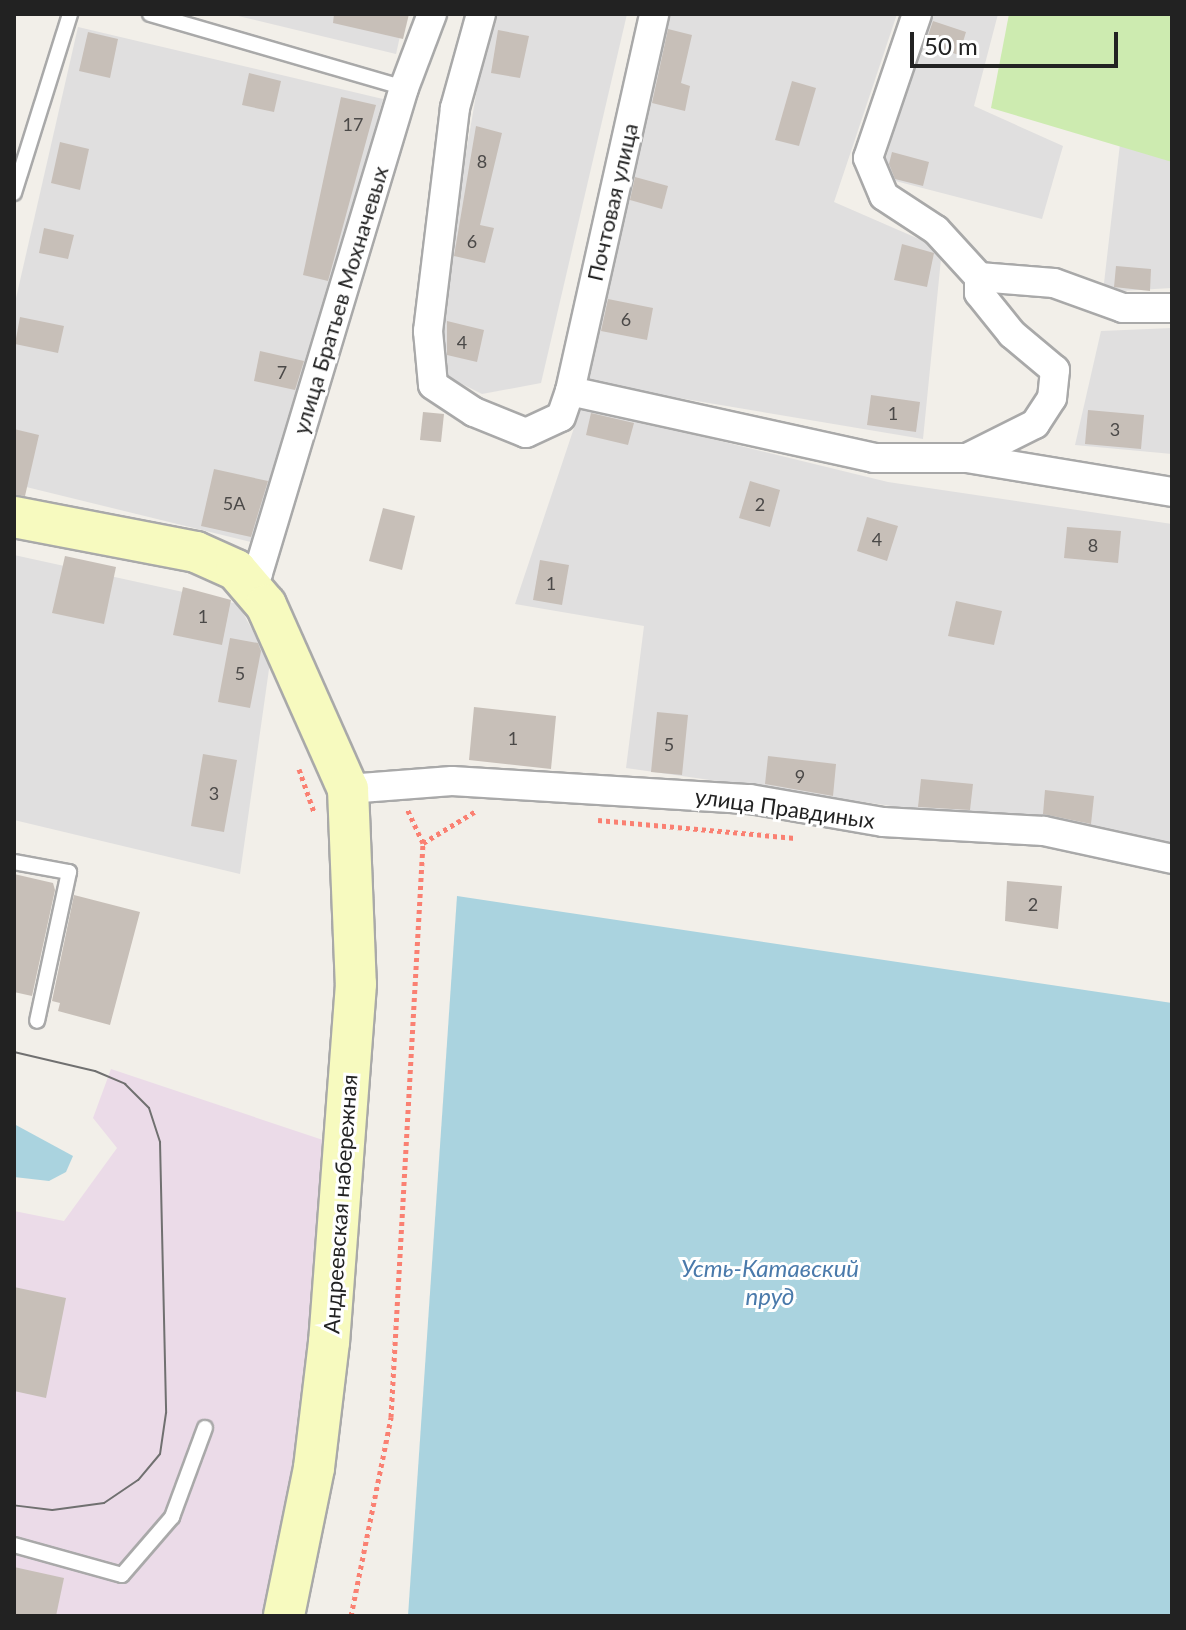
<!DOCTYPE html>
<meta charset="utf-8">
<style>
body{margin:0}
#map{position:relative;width:1186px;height:1630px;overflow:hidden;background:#f2efe9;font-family:Lato,sans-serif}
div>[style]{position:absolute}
.residential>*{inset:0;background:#e0dfdf}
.industrial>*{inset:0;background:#ebdbe8}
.grass>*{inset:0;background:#cdebb0}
.water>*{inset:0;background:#aad3df}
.building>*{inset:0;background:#c7bfb8}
.path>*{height:5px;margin-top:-2.5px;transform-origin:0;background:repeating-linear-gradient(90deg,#fa8072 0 4px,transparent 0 8px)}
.roads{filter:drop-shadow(2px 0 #a9a9a9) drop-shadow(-2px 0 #a9a9a9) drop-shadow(0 2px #a9a9a9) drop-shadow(0 -2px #a9a9a9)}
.service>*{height:14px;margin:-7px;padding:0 7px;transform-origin:7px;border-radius:7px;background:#fff}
.minor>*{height:28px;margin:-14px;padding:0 14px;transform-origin:14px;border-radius:14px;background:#fff}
.secondary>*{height:40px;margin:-20px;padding:0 20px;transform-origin:20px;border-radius:20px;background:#f7fabf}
.tram>*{height:2px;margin:-1px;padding:0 1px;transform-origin:1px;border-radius:1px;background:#707070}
span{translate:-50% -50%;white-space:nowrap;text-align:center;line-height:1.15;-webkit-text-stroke:6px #fff;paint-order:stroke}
.number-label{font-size:18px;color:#4b4948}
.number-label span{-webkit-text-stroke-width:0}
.street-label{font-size:22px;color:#222}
.water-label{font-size:24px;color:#4a7aab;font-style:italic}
.frame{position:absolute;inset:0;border:16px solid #222;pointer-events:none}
.scale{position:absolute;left:910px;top:32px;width:208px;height:36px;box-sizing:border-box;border:4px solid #222;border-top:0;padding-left:10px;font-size:24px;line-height:28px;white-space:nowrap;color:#222;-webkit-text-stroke:6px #fff;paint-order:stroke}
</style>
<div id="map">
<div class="residential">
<div style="clip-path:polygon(230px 14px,405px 14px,396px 54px)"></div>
<div style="clip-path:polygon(490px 14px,627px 14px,541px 383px,482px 394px,440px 373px,436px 327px)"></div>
<div style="clip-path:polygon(671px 14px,897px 14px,834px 202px,942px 249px,923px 439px,583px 382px)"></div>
<div style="clip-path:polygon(930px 14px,998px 14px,974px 106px,1063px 146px,1042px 219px,880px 177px)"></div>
<div style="clip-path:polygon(78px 27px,383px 99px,259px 544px,14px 484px,14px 307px)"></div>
<div style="clip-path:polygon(1124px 109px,1172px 119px,1172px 288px,1103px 292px)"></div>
<div style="clip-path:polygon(1172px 328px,1172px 454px,1075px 445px,1101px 331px)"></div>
<div style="clip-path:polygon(581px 407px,888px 482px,1172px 524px,1172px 846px,626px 768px,644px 626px,515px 604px)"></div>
<div style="clip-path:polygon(14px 555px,238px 604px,270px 662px,240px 874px,14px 820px)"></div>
</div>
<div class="industrial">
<div style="clip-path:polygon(111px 1069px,329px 1142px,318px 1407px,275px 1616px,14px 1616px,14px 1211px,64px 1221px,117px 1148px,93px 1118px)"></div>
</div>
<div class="grass">
<div style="clip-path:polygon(1009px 14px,1172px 14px,1172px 162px,991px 108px)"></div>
</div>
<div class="water">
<div style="clip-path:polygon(457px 896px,1172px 1003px,1172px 1616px,408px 1616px)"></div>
<div style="clip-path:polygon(14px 1124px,73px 1156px,66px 1172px,49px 1181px,14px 1177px)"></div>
</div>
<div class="building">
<div style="clip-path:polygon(334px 14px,409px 14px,403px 39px,333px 23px)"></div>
<div style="clip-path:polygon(933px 21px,966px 32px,959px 55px,925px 44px)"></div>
<div style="clip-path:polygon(668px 29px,692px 35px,681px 83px,690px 86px,685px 111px,652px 103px)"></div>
<div style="clip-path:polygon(498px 30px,529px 36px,520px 78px,491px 73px)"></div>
<div style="clip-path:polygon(88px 32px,118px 39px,110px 78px,79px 71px)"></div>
<div style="clip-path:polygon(249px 73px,281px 81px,274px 112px,242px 105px)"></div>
<div style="clip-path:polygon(792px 81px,816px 88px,799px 146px,775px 140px)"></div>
<div style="clip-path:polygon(341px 97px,376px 105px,328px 281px,303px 275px)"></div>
<div style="clip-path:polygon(476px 126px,502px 133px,480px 225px,494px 228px,485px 263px,454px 256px)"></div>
<div style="clip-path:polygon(60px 142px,89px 149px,80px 190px,51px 183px)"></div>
<div style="clip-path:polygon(892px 152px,929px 162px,923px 186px,895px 179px,889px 164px)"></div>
<div style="clip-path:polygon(635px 177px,668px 186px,662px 209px,630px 200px)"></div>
<div style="clip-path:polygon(44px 228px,74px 235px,68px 259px,39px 253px)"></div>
<div style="clip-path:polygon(902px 244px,934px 253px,927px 287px,894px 280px)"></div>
<div style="clip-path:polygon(1116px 266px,1151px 269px,1150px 291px,1114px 287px)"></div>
<div style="clip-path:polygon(608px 299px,653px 308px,647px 340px,601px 331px)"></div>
<div style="clip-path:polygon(20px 317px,64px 326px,58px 353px,15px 344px)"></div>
<div style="clip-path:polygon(447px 321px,484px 330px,477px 362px,447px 355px)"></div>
<div style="clip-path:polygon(260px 351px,304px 361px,295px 390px,254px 381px)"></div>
<div style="clip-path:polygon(871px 395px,920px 402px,916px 432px,867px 425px)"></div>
<div style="clip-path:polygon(1088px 410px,1144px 415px,1141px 449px,1085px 444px)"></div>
<div style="clip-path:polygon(423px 412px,444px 414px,441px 442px,420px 440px)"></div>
<div style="clip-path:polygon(591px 413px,634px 423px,628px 445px,586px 435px)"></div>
<div style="clip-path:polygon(14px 429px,39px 435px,25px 496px,14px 495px)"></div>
<div style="clip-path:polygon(214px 469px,268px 481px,251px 537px,201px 526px)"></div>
<div style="clip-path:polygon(750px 481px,780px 490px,770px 527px,739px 518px)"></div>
<div style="clip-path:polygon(383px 508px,415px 516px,402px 570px,369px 561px)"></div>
<div style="clip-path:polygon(867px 517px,898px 526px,887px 561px,857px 551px)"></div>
<div style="clip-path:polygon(1067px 527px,1121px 531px,1118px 563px,1064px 558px)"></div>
<div style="clip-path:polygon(65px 556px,116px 567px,104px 624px,52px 613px)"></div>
<div style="clip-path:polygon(540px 560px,569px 565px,562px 605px,533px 600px)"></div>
<div style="clip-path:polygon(183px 587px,231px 600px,222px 645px,173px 635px)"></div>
<div style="clip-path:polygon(956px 601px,1002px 611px,994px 645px,948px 636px)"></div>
<div style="clip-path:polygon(230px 638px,258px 643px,261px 651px,250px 708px,218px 702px)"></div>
<div style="clip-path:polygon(474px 707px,556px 716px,551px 769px,469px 760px)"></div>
<div style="clip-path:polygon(657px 712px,688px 715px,682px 775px,651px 772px)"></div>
<div style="clip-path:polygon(203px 754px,237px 760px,224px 832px,191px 826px)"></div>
<div style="clip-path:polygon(768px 756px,836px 764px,833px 796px,765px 784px)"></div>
<div style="clip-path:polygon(921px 779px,973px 784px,970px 810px,918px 807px)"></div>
<div style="clip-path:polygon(1045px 790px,1094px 796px,1091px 824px,1043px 814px)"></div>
<div style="clip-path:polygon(14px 874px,53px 883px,55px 890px,32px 996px,14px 992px)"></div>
<div style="clip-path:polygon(1007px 881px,1062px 886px,1058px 929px,1005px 921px)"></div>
<div style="clip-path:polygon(74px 895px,140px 912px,110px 1025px,58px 1011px,60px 1003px,52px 1001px)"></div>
<div style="clip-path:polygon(14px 1287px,66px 1298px,46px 1398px,14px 1391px)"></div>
<div style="clip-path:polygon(14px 1567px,64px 1578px,56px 1616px,14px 1616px)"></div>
</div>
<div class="path">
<div style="left:299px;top:769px;width:46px;rotate:70.8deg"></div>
<div style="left:598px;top:820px;width:198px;rotate:5.2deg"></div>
<div style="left:423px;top:843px;width:62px;rotate:-31.1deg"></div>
<div style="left:351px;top:1616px;width:203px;rotate:-78.6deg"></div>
<div style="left:391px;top:1417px;width:575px;rotate:-86.81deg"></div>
<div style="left:423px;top:843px;width:38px;rotate:-115deg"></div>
</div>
<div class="roads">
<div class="service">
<div style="left:150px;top:14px;width:265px;rotate:16.2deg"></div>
<div style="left:14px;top:193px;width:188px;rotate:-72.6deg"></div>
<div style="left:14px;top:862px;width:56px;rotate:10.3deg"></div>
<div style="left:69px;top:872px;width:152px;rotate:102.1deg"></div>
<div style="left:14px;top:1545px;width:112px;rotate:15.5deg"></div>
<div style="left:122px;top:1575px;width:77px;rotate:-49.2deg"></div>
<div style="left:172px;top:1517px;width:95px;rotate:-69.7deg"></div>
</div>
<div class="minor">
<div style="left:481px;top:14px;width:98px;rotate:105.5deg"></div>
<div style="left:455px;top:108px;width:225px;rotate:96.9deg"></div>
<div style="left:428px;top:331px;width:54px;rotate:84.7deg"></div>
<div style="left:433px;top:385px;width:49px;rotate:33.4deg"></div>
<div style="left:474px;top:412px;width:56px;rotate:22deg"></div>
<div style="left:526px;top:433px;width:38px;rotate:-25deg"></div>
<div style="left:561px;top:417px;width:28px;rotate:-71deg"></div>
<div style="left:570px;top:391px;width:311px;rotate:12.4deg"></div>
<div style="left:874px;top:458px;width:93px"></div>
<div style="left:967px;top:458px;width:208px;rotate:9.4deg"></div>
<div style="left:917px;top:14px;width:152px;rotate:108.8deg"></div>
<div style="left:868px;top:158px;width:41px;rotate:67.2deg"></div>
<div style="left:884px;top:196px;width:62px;rotate:33.2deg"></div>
<div style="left:936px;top:230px;width:64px;rotate:47.5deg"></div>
<div style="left:979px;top:277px;width:16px;rotate:90deg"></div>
<div style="left:979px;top:293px;width:53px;rotate:51.2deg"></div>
<div style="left:1012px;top:334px;width:56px;rotate:39.9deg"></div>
<div style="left:1055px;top:370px;width:28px;rotate:96deg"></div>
<div style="left:1052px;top:398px;width:31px;rotate:123deg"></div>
<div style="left:1035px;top:424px;width:76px;rotate:153.4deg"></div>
<div style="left:979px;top:277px;width:75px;rotate:4.6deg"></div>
<div style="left:1054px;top:283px;width:73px;rotate:19.9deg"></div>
<div style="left:1123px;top:308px;width:49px"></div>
<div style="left:570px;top:391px;width:386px;rotate:-77.4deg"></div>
<div style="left:249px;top:585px;width:15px;rotate:-53deg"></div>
<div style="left:258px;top:573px;width:506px;rotate:-73.25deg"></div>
<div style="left:404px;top:88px;width:79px;rotate:-69.3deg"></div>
<div style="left:348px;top:789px;width:104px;rotate:-4.4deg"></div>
<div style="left:452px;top:781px;width:299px;rotate:3.5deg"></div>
<div style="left:750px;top:799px;width:135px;rotate:9.8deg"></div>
<div style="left:883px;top:822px;width:161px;rotate:3.2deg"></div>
<div style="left:1044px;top:831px;width:131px;rotate:12.3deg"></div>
</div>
<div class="secondary">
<div style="left:14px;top:517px;width:185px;rotate:10.9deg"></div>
<div style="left:196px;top:552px;width:44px;rotate:24.2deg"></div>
<div style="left:236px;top:570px;width:46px;rotate:49.4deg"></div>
<div style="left:266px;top:605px;width:201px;rotate:66deg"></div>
<div style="left:348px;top:789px;width:195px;rotate:87.7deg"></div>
<div style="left:356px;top:984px;width:359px;rotate:94.3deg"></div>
<div style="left:329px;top:1342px;width:127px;rotate:96.8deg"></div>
<div style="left:314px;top:1468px;width:151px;rotate:101.5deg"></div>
</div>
</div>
<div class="tram">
<div style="left:14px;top:1052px;width:83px;rotate:13.2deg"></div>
<div style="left:95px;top:1071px;width:33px;rotate:23deg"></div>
<div style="left:125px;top:1084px;width:34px;rotate:45deg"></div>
<div style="left:149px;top:1108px;width:36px;rotate:72deg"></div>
<div style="left:160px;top:1142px;width:271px;rotate:88.7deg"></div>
<div style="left:166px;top:1413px;width:41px;rotate:98.3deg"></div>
<div style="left:160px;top:1454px;width:34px;rotate:130deg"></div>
<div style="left:138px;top:1480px;width:41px;rotate:145.9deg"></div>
<div style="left:104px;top:1503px;width:52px;rotate:172.3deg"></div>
<div style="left:52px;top:1510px;width:38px;rotate:-173deg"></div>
</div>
<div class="number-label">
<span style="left:353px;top:124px">17</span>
<span style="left:482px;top:161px">8</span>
<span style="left:472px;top:241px">6</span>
<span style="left:626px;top:319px">6</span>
<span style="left:462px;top:342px">4</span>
<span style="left:282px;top:372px">7</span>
<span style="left:893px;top:413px">1</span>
<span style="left:1115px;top:429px">3</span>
<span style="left:234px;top:503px">5А</span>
<span style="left:760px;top:504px">2</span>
<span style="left:877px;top:539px">4</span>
<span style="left:1093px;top:545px">8</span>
<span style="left:551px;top:583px">1</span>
<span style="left:203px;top:616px">1</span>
<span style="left:240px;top:673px">5</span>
<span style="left:513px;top:738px">1</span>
<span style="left:669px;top:744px">5</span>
<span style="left:800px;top:776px">9</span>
<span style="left:214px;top:793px">3</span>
<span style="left:1033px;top:904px">2</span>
</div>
<div class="street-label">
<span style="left:612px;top:202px;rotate:-77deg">Почтовая улица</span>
<span style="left:340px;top:300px;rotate:-73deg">улица Братьев Мохначевых</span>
<span style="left:785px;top:808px;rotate:8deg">улица Правдиных</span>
<span style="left:340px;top:1204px;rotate:-86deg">Андреевская набережная</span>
</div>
<div class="water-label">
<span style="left:770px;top:1282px">Усть-Катавский<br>пруд</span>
</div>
<div class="frame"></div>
<div class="scale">50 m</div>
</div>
